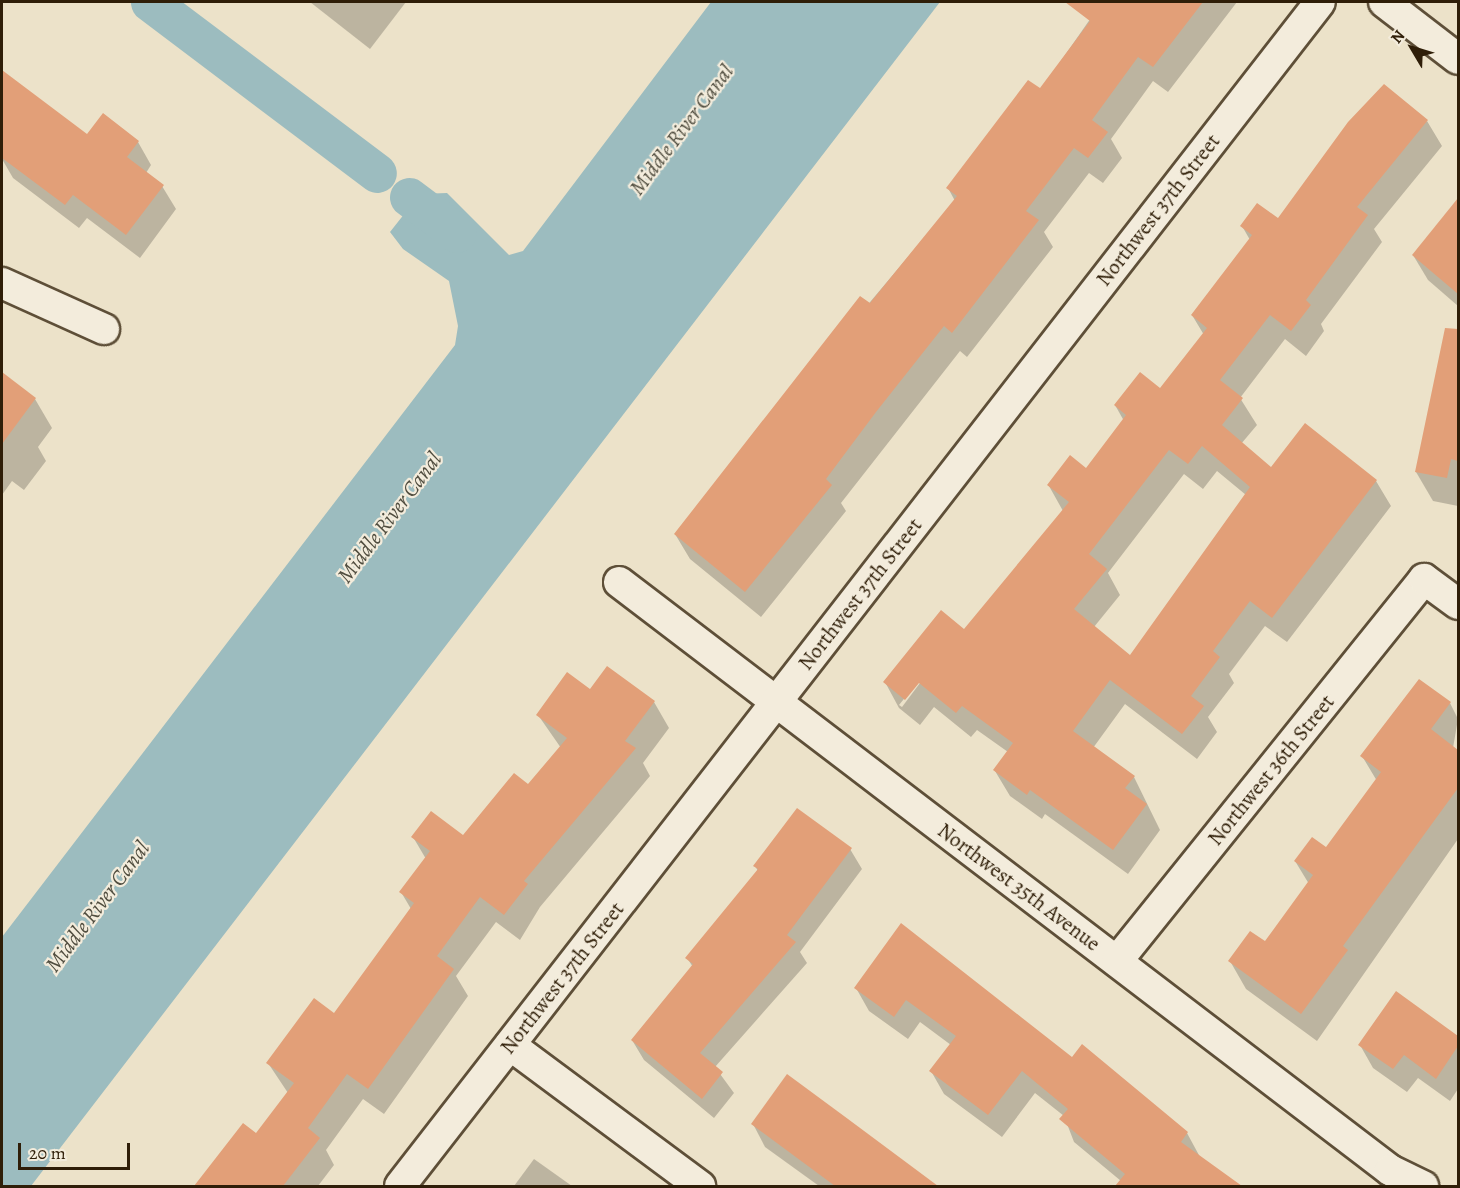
<!DOCTYPE html>
<style>
body{margin:0}
#map{position:relative;width:1460px;height:1188px;overflow:hidden;background:#ece2c9;font-family:Alegreya,serif}
div>[style]{position:absolute}
.water>*{inset:0;background:#9cbcbf}
.shadow>*{inset:0;background:#0003}
.canal>*{height:39px;margin:-19.5px;padding:0 19.5px;transform-origin:19.5px;border-radius:19.5px;background:#9cbcbf}
.building>*{inset:0;background:#e29f78}
.roads{filter:drop-shadow(2px 0 #5e4f38) drop-shadow(-2px 0 #5e4f38) drop-shadow(0 2px #5e4f38) drop-shadow(0 -2px #5e4f38)}
.minor>*{height:30px;margin:-15px;padding:0 15px;transform-origin:15px;border-radius:15px;background:#f3ecdc}
span{translate:-50% -50%;white-space:nowrap;text-align:center;line-height:1.15;-webkit-text-stroke:4.5px #f3ecdc;paint-order:stroke}
.street-label{font-size:21px;color:#2f1e08}
.water-label{font-size:22px;color:#504d3f;font-style:italic}
.frame{position:absolute;inset:0;border:3px solid #2f1e08;pointer-events:none}
.north{position:absolute;left:1382px;top:18px;width:60px;height:60px;-webkit-text-stroke:4px #f3ecdc;paint-order:stroke;rotate:308deg;font-size:16px;font-weight:700;line-height:24px;text-align:center;color:#2f1e08}
.north::after{content:'';display:block;margin:auto;width:21px;height:27px;background:#2f1e08;clip-path:polygon(50% 0,100% 100%,50% 72%,0 100%)}
.scale{position:absolute;left:18px;top:1143px;width:112px;height:27px;box-sizing:border-box;border:3px solid #2f1e08;border-top:0;padding-left:8px;font-size:18px;line-height:21px;white-space:nowrap;color:#2f1e08;-webkit-text-stroke:4px #f3ecdc;paint-order:stroke}
</style>
<div id="map">
<div class="water">
<div style="clip-path:polygon(711px 2px,940px 2px,31px 1186px,2px 1186px,2px 937px,455px 345px,458px 326px,449px 281px,403px 249px,390px 232px,420px 194px,447px 193px,509px 255px,523px 251px)"></div>
</div>
<div class="shadow">
<div style="clip-path:polygon(310px 2px,406px 2px,370px 49px)"></div>
<div style="clip-path:polygon(1102px 2px,1237px 2px,1168px 92px,1153px 81px,1111px 139px,1122px 158px,1103px 183px,1089px 173px,1044px 232px,1053px 247px,967px 357px,960px 351px,841px 503px,846px 511px,761px 617px,690px 559px,675px 534px,955px 201px,948px 188px,1040px 91px)"></div>
<div style="clip-path:polygon(2px 72px,87px 136px,138px 142px,151px 165px,146px 173px,162px 186px,176px 209px,140px 258px,87px 218px,79px 228px,13px 178px,2px 159px)"></div>
<div style="clip-path:polygon(evenodd,1427px 121px,1442px 146px,1374px 229px,1382px 242px,1321px 324px,1324px 331px,1306px 356px,1285px 339px,1240px 398px,1257px 425px,1241px 444px,1272px 469px,1376px 481px,1391px 506px,1287px 642px,1265px 626px,1229px 674px,1234px 683px,1208px 717px,1217px 732px,1197px 759px,1125px 704px,1093px 748px,1134px 777px,1160px 830px,1128px 874px,1045px 814px,1042px 819px,1010px 796px,995px 771px,1008px 752px,977px 730px,971px 737px,934px 707px,920px 725px,899px 708px,885px 682px,964px 631px,1063px 511px,1049px 486px,1087px 470px,1124px 421px,1115px 405px,1161px 390px,1204px 335px,1192px 315px,1250px 240px,1242px 226px,1278px 221px,1427px 121px,1217px 471px,1246px 495px,1130px 657px,1094px 627px,1120px 595px,1108px 573px,1184px 474px,1203px 489px,1217px 471px,1427px 121px,921px 678px,923px 679px,902px 707px,899px 705px,921px 678px)"></div>
<div style="clip-path:polygon(1455px 205px,1458px 207px,1458px 306px,1428px 280px,1413px 255px)"></div>
<div style="clip-path:polygon(1437px 372px,1458px 376px,1458px 506px,1433px 501px,1416px 472px)"></div>
<div style="clip-path:polygon(2px 374px,35px 399px,52px 428px,38px 447px,46px 461px,24px 490px,12px 481px,2px 495px)"></div>
<div style="clip-path:polygon(590px 691px,654px 702px,669px 728px,643px 763px,650px 776px,540px 907px,520px 940px,496px 922px,456px 976px,468px 996px,384px 1114px,363px 1099px,326px 1150px,334px 1165px,318px 1186px,196px 1186px,243px 1125px,256px 1135px,288px 1093px,268px 1063px,334px 1015px,411px 909px,401px 892px,426px 859px,413px 837px,463px 837px,528px 786px,561px 748px,538px 715px)"></div>
<div style="clip-path:polygon(1450px 703px,1458px 719px,1453px 748px,1458px 752px,1458px 839px,1317px 1041px,1246px 989px,1230px 961px,1266px 943px,1309px 884px,1295px 861px,1326px 849px,1377px 781px,1362px 756px)"></div>
<div style="clip-path:polygon(850px 849px,862px 869px,800px 952px,807px 963px,715px 1067px,734px 1093px,714px 1118px,644px 1060px,632px 1040px,693px 967px,687px 958px,758px 871px,755px 866px)"></div>
<div style="clip-path:polygon(902px 926px,1072px 1059px,1187px 1133px,1200px 1157px,1239px 1186px,1117px 1186px,1121px 1181px,1074px 1142px,1064px 1116px,1035px 1093px,1002px 1137px,944px 1094px,931px 1071px,951px 1045px,920px 1022px,908px 1039px,869px 1011px,856px 988px)"></div>
<div style="clip-path:polygon(1397px 993px,1458px 1037px,1458px 1089px,1450px 1101px,1418px 1078px,1407px 1092px,1373px 1068px,1360px 1045px)"></div>
<div style="clip-path:polygon(788px 1076px,935px 1186px,819px 1186px,765px 1147px,753px 1124px)"></div>
<div style="clip-path:polygon(534px 1159px,572px 1186px,514px 1186px)"></div>
</div>
<div class="canal">
<div style="left:150px;top:2px;width:284px;rotate:37deg"></div>
<div style="left:409px;top:197px;width:60px;rotate:36.9deg"></div>
</div>
<div class="building">
<div style="clip-path:polygon(1065px 2px,1203px 2px,1153px 67px,1138px 57px,1092px 120px,1108px 132px,1088px 158px,1074px 148px,1026px 211px,1039px 220px,952px 333px,944px 326px,876px 412px,826px 479px,832px 485px,745px 592px,674px 534px,860px 296px,870px 303px,957px 196px,946px 188px,1028px 80px,1040px 88px,1090px 21px)"></div>
<div style="clip-path:polygon(2px 70px,87px 134px,103px 113px,139px 141px,127px 157px,164px 185px,126px 235px,73px 195px,65px 205px,2px 158px)"></div>
<div style="clip-path:polygon(evenodd,1384px 84px,1428px 120px,1357px 207px,1368px 215px,1306px 300px,1311px 305px,1291px 331px,1270px 315px,1220px 380px,1243px 398px,1222px 425px,1271px 467px,1305px 423px,1377px 480px,1272px 618px,1250px 601px,1213px 651px,1220px 657px,1191px 696px,1204px 706px,1182px 734px,1110px 680px,1073px 731px,1135px 776px,1125px 788px,1147px 804px,1113px 850px,1030px 790px,1027px 795px,993px 770px,1013px 743px,962px 706px,956px 713px,919px 683px,905px 700px,883px 682px,941px 610px,964px 629px,1069px 502px,1047px 485px,1070px 455px,1086px 468px,1126px 415px,1114px 405px,1140px 372px,1160px 388px,1207px 328px,1191px 315px,1252px 235px,1240px 226px,1257px 203px,1278px 218px,1348px 122px,1384px 84px,1202px 446px,1250px 487px,1130px 655px,1074px 609px,1107px 569px,1089px 554px,1169px 450px,1188px 464px,1202px 446px)"></div>
<div style="clip-path:polygon(1458px 198px,1458px 294px,1412px 255px)"></div>
<div style="clip-path:polygon(1445px 328px,1458px 329px,1458px 461px,1451px 459px,1447px 478px,1415px 472px)"></div>
<div style="clip-path:polygon(2px 372px,36px 398px,2px 444px)"></div>
<div style="clip-path:polygon(607px 666px,655px 701px,625px 741px,636px 748px,524px 881px,528px 884px,504px 915px,480px 897px,437px 956px,454px 969px,368px 1089px,347px 1074px,308px 1128px,320px 1138px,283px 1186px,194px 1186px,243px 1123px,256px 1133px,294px 1083px,266px 1063px,314px 998px,334px 1013px,414px 903px,399px 892px,430px 851px,411px 837px,431px 811px,463px 835px,514px 773px,528px 784px,567px 738px,536px 715px,567px 672px,590px 689px)"></div>
<div style="clip-path:polygon(1419px 679px,1451px 702px,1431px 729px,1458px 750px,1458px 788px,1343px 946px,1348px 950px,1301px 1014px,1228px 961px,1250px 931px,1265px 941px,1313px 875px,1294px 861px,1312px 837px,1326px 847px,1381px 772px,1360px 756px)"></div>
<div style="clip-path:polygon(797px 808px,852px 848px,787px 935px,796px 942px,700px 1053px,723px 1072px,702px 1099px,631px 1040px,693px 964px,685px 958px,758px 869px,753px 866px)"></div>
<div style="clip-path:polygon(901px 923px,1072px 1057px,1082px 1044px,1188px 1132px,1181px 1142px,1242px 1186px,1115px 1186px,1125px 1174px,1059px 1119px,1068px 1109px,1022px 1071px,988px 1115px,929px 1071px,956px 1036px,906px 1000px,894px 1017px,854px 988px)"></div>
<div style="clip-path:polygon(1396px 991px,1458px 1036px,1458px 1046px,1436px 1079px,1404px 1055px,1393px 1069px,1358px 1045px)"></div>
<div style="clip-path:polygon(787px 1074px,848px 1119px,938px 1186px,835px 1186px,751px 1124px)"></div>
</div>
<div class="roads">
<div class="minor">
<div style="left:1384px;top:2px;width:93px;rotate:37.6deg"></div>
<div style="left:2px;top:283px;width:112px;rotate:24.3deg"></div>
<div style="left:619px;top:582px;width:970px;rotate:37.33deg"></div>
<div style="left:1390px;top:1170px;width:37px;rotate:26deg"></div>
<div style="left:1117px;top:961px;width:490px;rotate:-51.2deg"></div>
<div style="left:1424px;top:579px;width:42px;rotate:36.3deg"></div>
<div style="left:510px;top:1045px;width:237px;rotate:36.6deg"></div>
<div style="left:400px;top:1186px;width:1499px;rotate:-52.15deg"></div>
</div>
</div>
<div class="street-label">
<span style="left:1158px;top:210px;rotate:-52deg">Northwest 37th Street</span>
<span style="left:860px;top:594px;rotate:-52deg">Northwest 37th Street</span>
<span style="left:1271px;top:770px;rotate:-51deg">Northwest 36th Street</span>
<span style="left:1019px;top:887px;rotate:37deg">Northwest 35th Avenue</span>
<span style="left:562px;top:978px;rotate:-52deg">Northwest 37th Street</span>
</div>
<div class="water-label">
<span style="left:682px;top:130px;rotate:-53deg">Middle River Canal</span>
<span style="left:390px;top:518px;rotate:-53deg">Middle River Canal</span>
<span style="left:98px;top:907px;rotate:-53deg">Middle River Canal</span>
</div>
<div class="frame"></div>
<div class="north">N</div>
<div class="scale">20 m</div>
</div>
